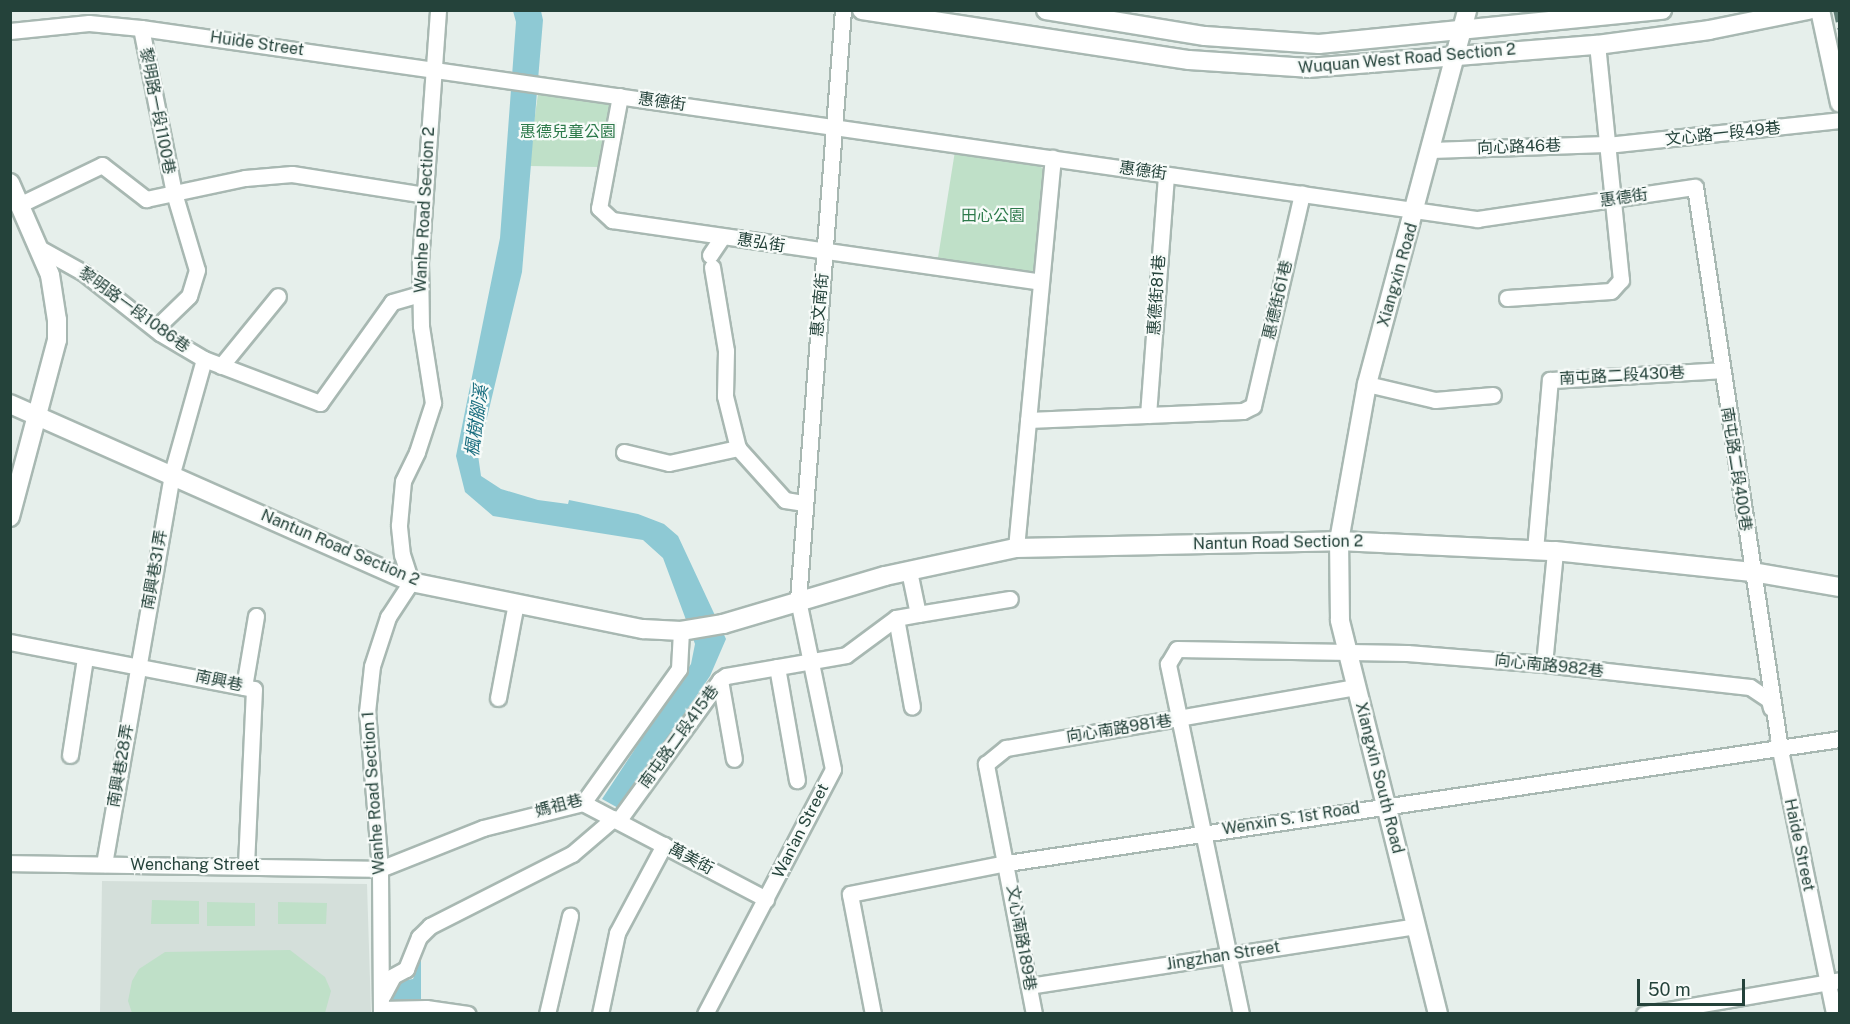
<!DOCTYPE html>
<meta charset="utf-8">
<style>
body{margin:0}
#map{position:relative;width:1850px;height:1024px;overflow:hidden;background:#e6efeb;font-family:"Public Sans","Noto Sans TC",sans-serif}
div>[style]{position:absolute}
.built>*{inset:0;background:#d4dfda}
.green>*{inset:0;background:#bfe0c8}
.water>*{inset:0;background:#8ec9d4}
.roads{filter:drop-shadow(2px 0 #a8b8b2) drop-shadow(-2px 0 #a8b8b2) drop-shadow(0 2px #a8b8b2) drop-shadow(0 -2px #a8b8b2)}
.street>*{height:15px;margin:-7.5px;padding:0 7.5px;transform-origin:7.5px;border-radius:7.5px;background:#fff}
.secondary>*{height:18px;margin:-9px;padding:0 9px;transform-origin:9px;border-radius:9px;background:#fff}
.rail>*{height:4.5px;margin-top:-2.25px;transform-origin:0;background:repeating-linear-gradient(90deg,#5f7d75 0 12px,transparent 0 18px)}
span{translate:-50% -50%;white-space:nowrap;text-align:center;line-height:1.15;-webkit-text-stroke:4.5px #f7fbf9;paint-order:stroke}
.street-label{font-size:16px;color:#24423a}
.park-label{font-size:16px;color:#2d7a4b}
.water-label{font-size:18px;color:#1c6f80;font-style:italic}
.frame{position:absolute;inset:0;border:12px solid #24423a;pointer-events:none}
.scale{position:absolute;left:1637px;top:979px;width:108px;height:27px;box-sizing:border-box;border:3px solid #24423a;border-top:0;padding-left:8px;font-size:18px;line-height:21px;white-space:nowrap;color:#24423a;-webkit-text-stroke:4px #f7fbf9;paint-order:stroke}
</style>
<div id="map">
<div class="built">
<div style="clip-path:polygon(102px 881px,367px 884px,371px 1013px,100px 1014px)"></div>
</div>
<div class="green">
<div style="clip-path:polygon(538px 94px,611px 103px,600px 167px,528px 166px)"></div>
<div style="clip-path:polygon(955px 151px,1037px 163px,1046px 172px,1035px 277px,937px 264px)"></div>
<div style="clip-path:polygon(152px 900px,199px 901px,199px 924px,151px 924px)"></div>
<div style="clip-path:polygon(207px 902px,255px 903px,255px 926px,207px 926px)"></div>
<div style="clip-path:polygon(278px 902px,327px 903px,326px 924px,278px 924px)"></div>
<div style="clip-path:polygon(290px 950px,325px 977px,331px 991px,325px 1013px,132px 1013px,128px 1001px,132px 981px,139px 969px,165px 952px)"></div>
</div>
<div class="water">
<div style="clip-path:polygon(513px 11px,541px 11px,543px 20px,522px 272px,478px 455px,481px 476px,501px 489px,538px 500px,568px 504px,569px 500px,638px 514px,664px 524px,678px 536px,726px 639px,710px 676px,620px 809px,602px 799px,691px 664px,695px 644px,663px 558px,643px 540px,493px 516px,465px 492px,456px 456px,500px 238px,516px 22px)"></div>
<div style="clip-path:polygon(421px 956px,421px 1013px,392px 1014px,394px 982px,413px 979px)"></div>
</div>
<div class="roads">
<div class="street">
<div style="left:141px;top:28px;width:168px;rotate:78.7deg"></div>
<div style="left:174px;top:193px;width:80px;rotate:73.4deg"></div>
<div style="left:197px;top:270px;width:27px;rotate:107deg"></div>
<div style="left:189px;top:296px;width:47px;rotate:135.9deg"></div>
<div style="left:10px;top:31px;width:79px;rotate:-5.8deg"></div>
<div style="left:89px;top:23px;width:52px;rotate:5.5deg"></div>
<div style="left:141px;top:28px;width:1350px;rotate:8.14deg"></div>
<div style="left:1477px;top:219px;width:220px;rotate:-8.4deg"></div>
<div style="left:1695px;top:187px;width:568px;rotate:81.4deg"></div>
<div style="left:620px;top:96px;width:114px;rotate:100.6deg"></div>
<div style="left:599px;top:208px;width:18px;rotate:43deg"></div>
<div style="left:612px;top:220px;width:433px;rotate:8.2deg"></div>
<div style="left:1607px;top:145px;width:234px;rotate:-6.1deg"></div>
<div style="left:1431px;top:150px;width:175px;rotate:-2deg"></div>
<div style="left:21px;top:204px;width:90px;rotate:-25.7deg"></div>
<div style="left:102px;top:165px;width:56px;rotate:37.7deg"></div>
<div style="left:146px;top:199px;width:101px;rotate:-12deg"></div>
<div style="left:245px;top:178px;width:47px;rotate:-4.9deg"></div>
<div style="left:292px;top:174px;width:134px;rotate:9deg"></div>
<div style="left:41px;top:249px;width:49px;rotate:29.2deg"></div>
<div style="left:84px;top:273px;width:97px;rotate:38.3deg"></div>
<div style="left:160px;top:333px;width:51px;rotate:30.6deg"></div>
<div style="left:204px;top:359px;width:124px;rotate:20.8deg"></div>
<div style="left:320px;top:403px;width:124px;rotate:-54.5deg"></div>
<div style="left:392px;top:302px;width:29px;rotate:-16deg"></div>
<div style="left:710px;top:255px;width:22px;rotate:-56deg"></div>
<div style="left:712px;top:267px;width:85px;rotate:80.5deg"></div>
<div style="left:726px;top:351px;width:45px;rotate:91.3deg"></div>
<div style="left:725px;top:396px;width:54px;rotate:76deg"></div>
<div style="left:738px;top:448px;width:70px;rotate:47.9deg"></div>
<div style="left:785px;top:500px;width:18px;rotate:9deg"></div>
<div style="left:1507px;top:298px;width:104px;rotate:-3.9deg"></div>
<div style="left:1611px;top:291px;width:15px;rotate:-48deg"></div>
<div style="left:1621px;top:280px;width:236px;rotate:-95.8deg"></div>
<div style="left:221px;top:366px;width:90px;rotate:-50.8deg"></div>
<div style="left:1367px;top:384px;width:70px;rotate:13.2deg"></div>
<div style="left:1435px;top:400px;width:58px;rotate:-4.9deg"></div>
<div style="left:1148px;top:415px;width:241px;rotate:-85.7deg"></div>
<div style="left:1028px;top:420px;width:215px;rotate:-2.4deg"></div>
<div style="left:1243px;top:411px;width:11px;rotate:-27deg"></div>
<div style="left:1253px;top:406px;width:218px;rotate:-77deg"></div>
<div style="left:624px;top:452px;width:46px;rotate:13.7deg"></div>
<div style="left:669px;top:463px;width:71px;rotate:-12.3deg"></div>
<div style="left:1016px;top:548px;width:392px;rotate:-84.6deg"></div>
<div style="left:1535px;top:550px;width:171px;rotate:-85deg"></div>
<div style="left:1550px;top:380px;width:172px;rotate:-3.3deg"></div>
<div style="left:918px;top:614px;width:93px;rotate:-9.3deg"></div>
<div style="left:896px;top:618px;width:90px;rotate:79.8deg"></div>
<div style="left:10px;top:642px;width:248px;rotate:10.9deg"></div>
<div style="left:254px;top:689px;width:176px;rotate:92.6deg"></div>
<div style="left:1544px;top:664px;width:114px;rotate:-84.4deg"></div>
<div style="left:777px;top:667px;width:115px;rotate:80deg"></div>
<div style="left:720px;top:680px;width:80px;rotate:80deg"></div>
<div style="left:244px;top:687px;width:72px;rotate:-80.4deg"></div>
<div style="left:498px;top:698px;width:97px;rotate:-79.3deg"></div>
<div style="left:1778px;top:740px;width:280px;rotate:78.4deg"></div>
<div style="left:70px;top:755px;width:98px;rotate:-81.2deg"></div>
<div style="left:583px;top:803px;width:207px;rotate:27.7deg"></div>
<div style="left:618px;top:821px;width:174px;rotate:-54.1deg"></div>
<div style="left:720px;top:680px;width:7px;rotate:-34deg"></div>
<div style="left:726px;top:676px;width:122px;rotate:-9.9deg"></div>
<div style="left:846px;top:655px;width:62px;rotate:-36.5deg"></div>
<div style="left:896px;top:618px;width:22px;rotate:-10deg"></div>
<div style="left:918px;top:614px;width:44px;rotate:-101.8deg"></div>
<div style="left:10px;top:863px;width:370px;rotate:0.9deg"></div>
<div style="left:380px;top:869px;width:111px;rotate:-21.7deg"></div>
<div style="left:483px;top:828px;width:103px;rotate:-14deg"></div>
<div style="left:583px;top:803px;width:165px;rotate:-54.4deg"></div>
<div style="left:679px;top:669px;width:38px;rotate:-87deg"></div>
<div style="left:104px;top:864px;width:397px;rotate:-80.1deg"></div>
<div style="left:172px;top:473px;width:118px;rotate:-74.3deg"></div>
<div style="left:1029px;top:986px;width:392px;rotate:-8.8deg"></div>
<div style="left:383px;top:995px;width:21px;rotate:-62deg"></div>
<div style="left:393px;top:976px;width:15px;rotate:-28deg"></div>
<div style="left:406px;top:969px;width:35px;rotate:-68deg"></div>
<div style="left:419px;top:937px;width:16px;rotate:-45deg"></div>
<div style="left:430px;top:926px;width:159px;rotate:-26.9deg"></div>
<div style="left:572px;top:854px;width:55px;rotate:-40.6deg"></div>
<div style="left:381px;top:1009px;width:45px;rotate:-1.3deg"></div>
<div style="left:426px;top:1008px;width:42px;rotate:8.1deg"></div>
<div style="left:381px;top:1014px;width:145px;rotate:-90.4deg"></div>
<div style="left:380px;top:869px;width:158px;rotate:-94.7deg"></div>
<div style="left:367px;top:712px;width:46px;rotate:-83.8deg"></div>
<div style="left:372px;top:666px;width:52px;rotate:-71.9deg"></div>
<div style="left:388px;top:617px;width:42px;rotate:-56.7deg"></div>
<div style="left:411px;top:582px;width:28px;rotate:-108deg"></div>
<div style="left:402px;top:555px;width:30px;rotate:-96deg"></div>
<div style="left:399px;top:525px;width:44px;rotate:-84.8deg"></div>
<div style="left:403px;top:481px;width:32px;rotate:-64deg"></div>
<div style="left:417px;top:452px;width:52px;rotate:-71.9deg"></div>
<div style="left:433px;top:403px;width:78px;rotate:-98.9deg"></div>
<div style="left:421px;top:326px;width:64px;rotate:-90.9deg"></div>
<div style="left:420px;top:262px;width:253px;rotate:-85.9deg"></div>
<div style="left:547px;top:1014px;width:101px;rotate:-76.8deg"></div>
<div style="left:600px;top:1014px;width:83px;rotate:-78.1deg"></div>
<div style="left:617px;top:933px;width:100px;rotate:-61.9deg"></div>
<div style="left:705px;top:1014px;width:276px;rotate:-62.4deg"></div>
<div style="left:833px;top:769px;width:173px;rotate:-101.7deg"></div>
<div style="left:798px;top:600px;width:592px;rotate:-85.64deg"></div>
<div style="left:873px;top:1014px;width:122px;rotate:-100.9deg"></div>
<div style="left:850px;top:894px;width:160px;rotate:-11.2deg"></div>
<div style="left:1007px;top:863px;width:842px;rotate:-8.47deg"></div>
<div style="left:1034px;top:1014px;width:255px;rotate:-100.9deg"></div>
<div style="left:986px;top:764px;width:26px;rotate:-39deg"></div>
<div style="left:1006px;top:748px;width:356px;rotate:-9.9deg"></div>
<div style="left:1241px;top:1014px;width:358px;rotate:-101.8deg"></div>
<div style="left:1168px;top:664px;width:17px;rotate:-59deg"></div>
<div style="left:1177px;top:649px;width:230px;rotate:1deg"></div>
<div style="left:1407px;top:653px;width:137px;rotate:4.6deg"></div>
<div style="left:1544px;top:664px;width:207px;rotate:6.4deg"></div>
<div style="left:1750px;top:687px;width:23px;rotate:34deg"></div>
<div style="left:1769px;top:700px;width:8px;rotate:76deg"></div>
<div style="left:1644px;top:1014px;width:199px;rotate:-9.8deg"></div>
</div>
<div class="secondary">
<div style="left:862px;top:10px;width:331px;rotate:8.7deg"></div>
<div style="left:1189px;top:60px;width:119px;rotate:3.8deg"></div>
<div style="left:1308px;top:68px;width:290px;rotate:-4.6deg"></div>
<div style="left:1597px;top:45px;width:113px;rotate:-7.6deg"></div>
<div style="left:1709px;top:30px;width:101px;rotate:-11.4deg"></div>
<div style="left:1046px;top:10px;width:161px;rotate:9.3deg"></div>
<div style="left:1205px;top:36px;width:114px;rotate:4deg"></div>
<div style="left:1319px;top:44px;width:345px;rotate:-5.7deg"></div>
<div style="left:1820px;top:10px;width:95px;rotate:77.9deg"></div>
<div style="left:10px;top:183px;width:100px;rotate:66.5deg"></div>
<div style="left:50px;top:275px;width:46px;rotate:81.2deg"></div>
<div style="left:57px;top:320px;width:20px;rotate:90deg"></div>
<div style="left:57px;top:340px;width:183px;rotate:104.9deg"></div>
<div style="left:10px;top:404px;width:439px;rotate:23.9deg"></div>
<div style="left:411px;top:582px;width:237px;rotate:11.5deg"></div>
<div style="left:643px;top:629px;width:38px;rotate:3deg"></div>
<div style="left:681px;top:631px;width:43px;rotate:-9.5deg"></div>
<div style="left:723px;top:624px;width:169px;rotate:-16.5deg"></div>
<div style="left:885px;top:576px;width:134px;rotate:-12.1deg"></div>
<div style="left:1016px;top:548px;width:323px;rotate:-1.2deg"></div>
<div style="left:1339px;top:541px;width:216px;rotate:2.7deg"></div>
<div style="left:1555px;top:551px;width:198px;rotate:6.1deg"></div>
<div style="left:1752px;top:572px;width:89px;rotate:9.7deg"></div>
<div style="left:1438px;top:1014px;width:406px;rotate:-104deg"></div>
<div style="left:1340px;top:620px;width:79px;rotate:-90.7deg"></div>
<div style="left:1339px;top:541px;width:159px;rotate:-79.9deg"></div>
<div style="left:1367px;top:384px;width:387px;rotate:-75deg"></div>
</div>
</div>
<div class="rail">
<div style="left:1836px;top:10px;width:19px;rotate:78deg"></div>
</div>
<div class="street-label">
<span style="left:257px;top:44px;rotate:8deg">Huide Street</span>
<span style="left:1407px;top:59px;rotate:-5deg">Wuquan West Road Section 2</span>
<span style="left:662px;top:102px;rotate:8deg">惠德街</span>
<span style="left:157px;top:111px;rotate:79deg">黎明路一段1100巷</span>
<span style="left:1723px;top:134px;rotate:-6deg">文心路一段49巷</span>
<span style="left:1519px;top:147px;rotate:-2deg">向心路46巷</span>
<span style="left:1143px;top:171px;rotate:8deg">惠德街</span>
<span style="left:1624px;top:198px;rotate:-8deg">惠德街</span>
<span style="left:425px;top:210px;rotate:-87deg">Wanhe Road Section 2</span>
<span style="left:761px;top:243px;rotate:9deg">惠弘街</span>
<span style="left:1398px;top:275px;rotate:-74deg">Xiangxin Road</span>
<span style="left:1157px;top:295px;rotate:-86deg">惠德街81巷</span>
<span style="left:1278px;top:300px;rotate:-77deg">惠德街61巷</span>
<span style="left:820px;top:305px;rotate:-85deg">惠文南街</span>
<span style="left:134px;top:310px;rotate:36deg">黎明路一段1086巷</span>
<span style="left:1622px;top:376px;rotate:-3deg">南屯路二段430巷</span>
<span style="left:1736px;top:469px;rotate:81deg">南屯路二段400巷</span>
<span style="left:1278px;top:543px;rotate:-1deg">Nantun Road Section 2</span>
<span style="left:340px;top:548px;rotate:23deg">Nantun Road Section 2</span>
<span style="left:155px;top:570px;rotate:-80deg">南興巷31弄</span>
<span style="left:1549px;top:666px;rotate:6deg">向心南路982巷</span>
<span style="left:219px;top:681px;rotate:12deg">南興巷</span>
<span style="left:1119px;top:729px;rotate:-9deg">向心南路981巷</span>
<span style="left:679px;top:737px;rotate:-54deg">南屯路二段415巷</span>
<span style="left:121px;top:766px;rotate:-80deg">南興巷28弄</span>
<span style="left:1379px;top:778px;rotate:76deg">Xiangxin South Road</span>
<span style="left:374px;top:793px;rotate:-94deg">Wanhe Road Section 1</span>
<span style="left:559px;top:806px;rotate:-15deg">媽祖巷</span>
<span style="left:1291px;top:819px;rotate:-9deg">Wenxin S. 1st Road</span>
<span style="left:801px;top:831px;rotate:-63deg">Wan'an Street</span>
<span style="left:1799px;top:845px;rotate:78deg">Haide Street</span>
<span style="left:691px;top:859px;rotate:28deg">萬美街</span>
<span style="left:195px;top:865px">Wenchang Street</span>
<span style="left:1021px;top:938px;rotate:80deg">文心南路189巷</span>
<span style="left:1223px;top:956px;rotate:-9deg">Jingzhan Street</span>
</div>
<div class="park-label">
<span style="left:568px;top:132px">惠德兒童公園</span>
<span style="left:993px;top:216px">田心公園</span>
</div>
<div class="water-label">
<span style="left:477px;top:421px;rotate:-82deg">楓樹腳溪</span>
</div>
<div class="frame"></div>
<div class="scale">50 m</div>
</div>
